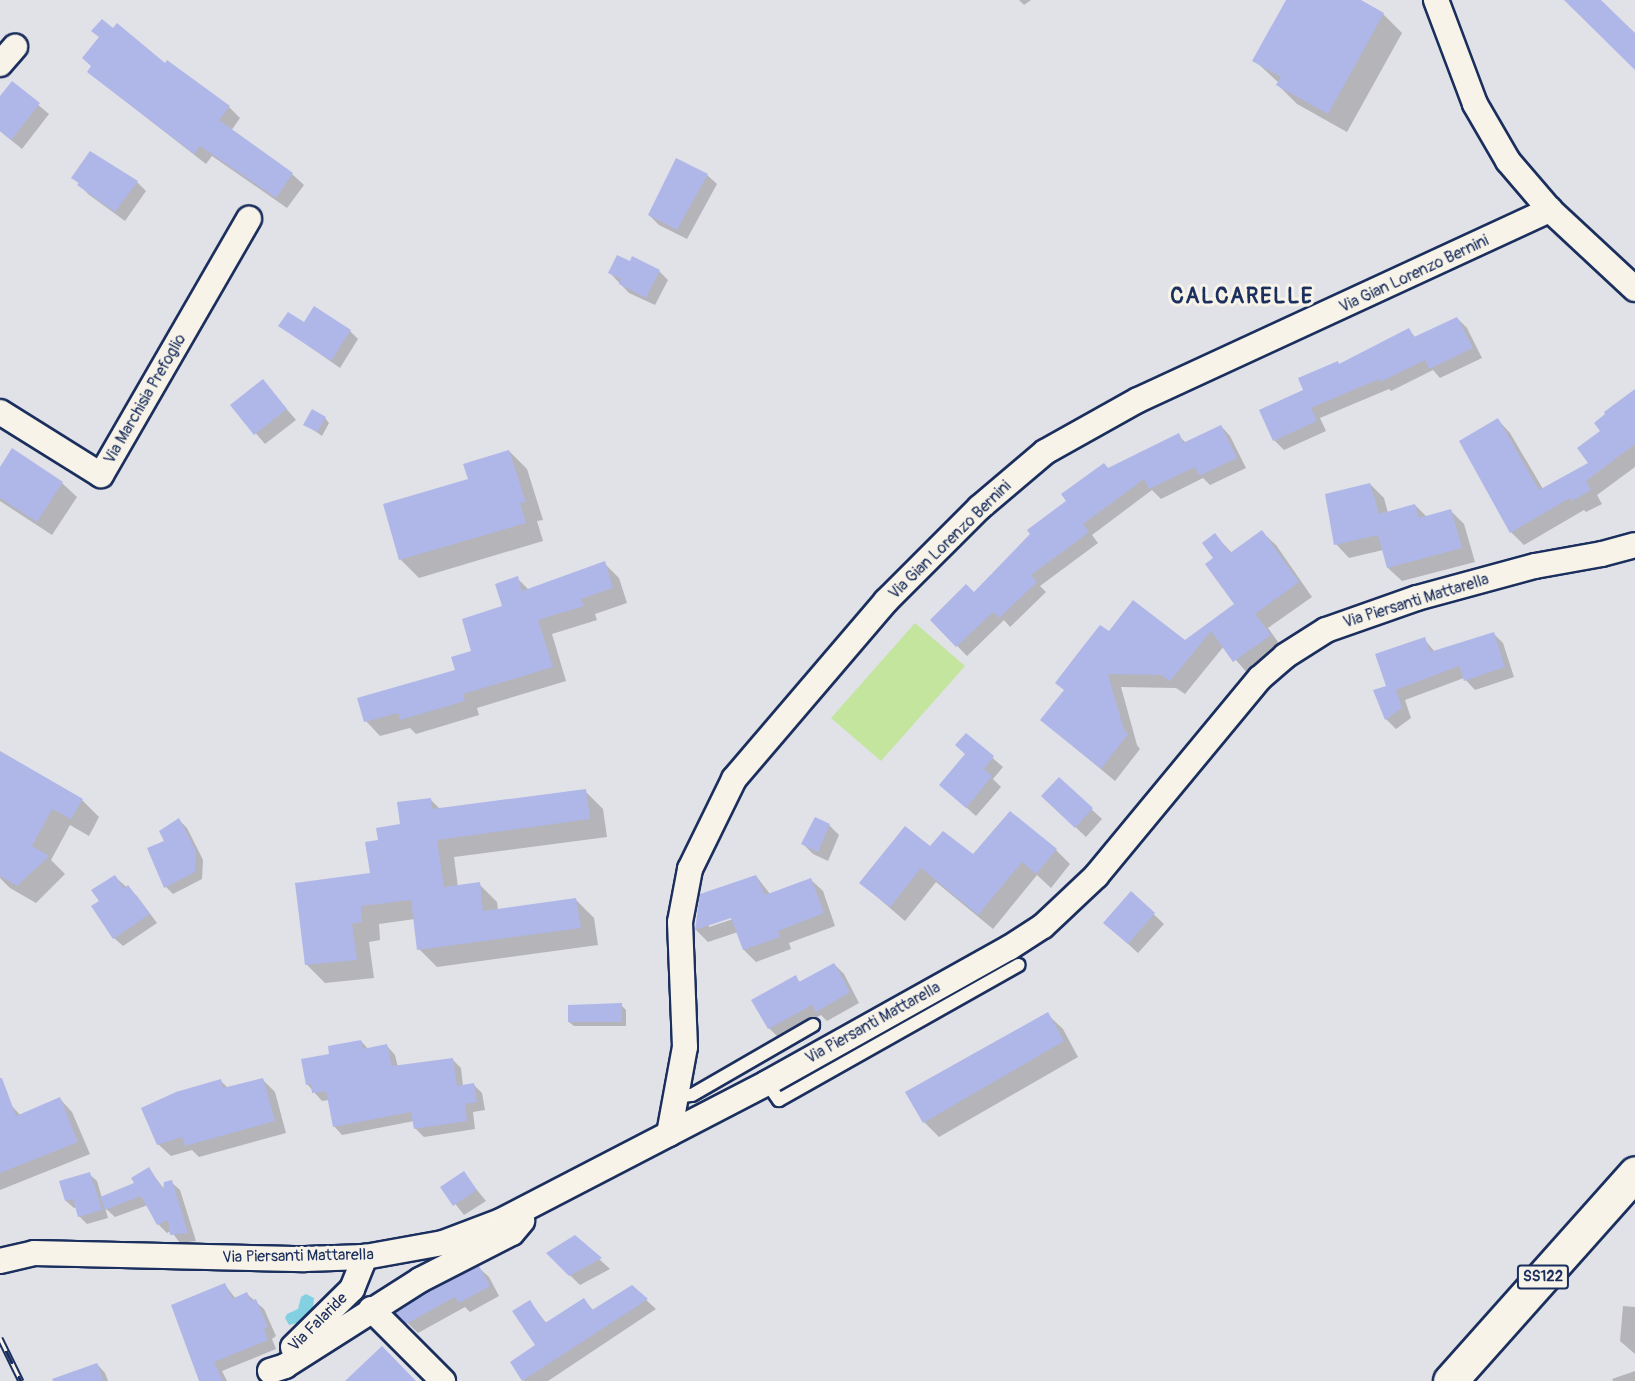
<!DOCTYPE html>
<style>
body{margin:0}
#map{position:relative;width:1635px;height:1381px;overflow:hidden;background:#e1e1e8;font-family:Pangolin,sans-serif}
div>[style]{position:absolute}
.green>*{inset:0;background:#c3e59e}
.water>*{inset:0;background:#82d0e1}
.shadow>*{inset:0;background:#0003}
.building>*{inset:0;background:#afb7e8}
.roads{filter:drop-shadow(2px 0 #1b2f5e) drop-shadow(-2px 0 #1b2f5e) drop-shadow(0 2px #1b2f5e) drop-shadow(0 -2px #1b2f5e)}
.service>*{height:12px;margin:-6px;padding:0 6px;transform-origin:6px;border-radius:6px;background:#f7f3e8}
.minor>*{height:24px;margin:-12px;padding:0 12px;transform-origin:12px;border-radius:12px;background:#f7f3e8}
.primary>*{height:33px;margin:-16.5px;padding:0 16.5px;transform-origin:16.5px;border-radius:16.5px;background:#f7f3e8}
.rail>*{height:7px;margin-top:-3.5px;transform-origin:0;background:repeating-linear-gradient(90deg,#f7f3e8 0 14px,#1b2f5e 0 28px);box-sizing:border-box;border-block:2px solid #1b2f5e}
span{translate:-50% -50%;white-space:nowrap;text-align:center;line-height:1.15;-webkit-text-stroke:6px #f7f3e8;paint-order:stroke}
.shield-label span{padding:2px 4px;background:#f7f3e8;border:2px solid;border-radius:4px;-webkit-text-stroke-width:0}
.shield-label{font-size:15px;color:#1b2f5e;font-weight:700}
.street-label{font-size:16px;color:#1b2f5e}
.district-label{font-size:22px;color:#1b2f5e;font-weight:700;letter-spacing:1.5px}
</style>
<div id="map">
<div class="green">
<div style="clip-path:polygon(915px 623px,965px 666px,881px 761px,831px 718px)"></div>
</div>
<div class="water">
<div style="clip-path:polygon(306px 1294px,314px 1298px,313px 1308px,297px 1323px,289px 1325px,285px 1318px,287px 1314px,298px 1309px,301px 1297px)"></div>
</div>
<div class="shadow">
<div style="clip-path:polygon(1019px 0,1031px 0,1024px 5px)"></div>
<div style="clip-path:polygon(1288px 0,1358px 0,1383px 14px,1402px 33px,1347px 132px,1297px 104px,1278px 85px,1279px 83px,1254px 60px)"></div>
<div style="clip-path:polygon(165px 65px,229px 107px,240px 118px,231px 131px,292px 174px,304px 185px,287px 208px,212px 156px,206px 164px,88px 72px)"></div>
<div style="clip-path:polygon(12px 83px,49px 114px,22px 149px,0 131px,0 98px)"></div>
<div style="clip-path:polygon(707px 175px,717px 184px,687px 239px,659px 225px,649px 215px)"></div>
<div style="clip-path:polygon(73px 177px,137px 182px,146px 191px,125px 221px,88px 194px)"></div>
<div style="clip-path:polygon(631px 263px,659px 271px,668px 280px,655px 305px,629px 293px,610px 273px)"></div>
<div style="clip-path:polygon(1457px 318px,1467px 328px,1482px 358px,1440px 378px,1433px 370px,1391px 391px,1389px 389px,1320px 418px,1326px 431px,1284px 450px,1274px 440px,1305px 391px,1338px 363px,1340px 365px,1409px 330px,1416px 338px)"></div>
<div style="clip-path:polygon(304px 324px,350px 331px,358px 339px,340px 368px,280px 326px)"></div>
<div style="clip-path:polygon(263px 381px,296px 420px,265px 444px,232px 406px)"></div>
<div style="clip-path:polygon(1635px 391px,1635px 467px,1597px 495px,1602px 504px,1586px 512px,1584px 510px,1524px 545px,1511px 532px,1498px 420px,1510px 433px,1543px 489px,1590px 463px,1602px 431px)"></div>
<div style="clip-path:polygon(325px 418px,329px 423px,322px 436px,305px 424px)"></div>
<div style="clip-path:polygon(1221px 426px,1230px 436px,1246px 468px,1210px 485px,1203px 478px,1161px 499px,1152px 490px,1092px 535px,1098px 543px,1040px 586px,1046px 592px,1010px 627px,1004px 620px,967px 656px,932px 620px,974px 594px,1108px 469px,1178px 435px,1186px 443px)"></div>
<div style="clip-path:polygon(509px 451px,527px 469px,543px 520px,537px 521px,543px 541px,419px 578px,401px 560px,385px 505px,470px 480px)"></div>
<div style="clip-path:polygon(0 470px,62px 483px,77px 497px,52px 535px,0 501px)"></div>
<div style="clip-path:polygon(1370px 484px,1384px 498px,1388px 513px,1415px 505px,1427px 517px,1451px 511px,1464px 524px,1475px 562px,1402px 581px,1388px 568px,1383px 550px,1349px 558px,1336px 544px)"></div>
<div style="clip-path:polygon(1262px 532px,1276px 545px,1312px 597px,1268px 628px,1283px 649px,1248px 674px,1224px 646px,1185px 694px,1176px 688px,1121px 687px,1137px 745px,1140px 749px,1115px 781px,1042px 720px,1109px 633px,1185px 641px,1236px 604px,1215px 558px,1215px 535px,1232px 553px)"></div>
<div style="clip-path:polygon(604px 563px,619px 578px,627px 603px,595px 614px,597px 620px,552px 634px,566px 681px,477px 708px,479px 715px,416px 734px,410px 728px,380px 736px,366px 721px,457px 671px,504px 607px,517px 578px,529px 590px)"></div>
<div style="clip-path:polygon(1493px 633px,1503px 643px,1514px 677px,1475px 690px,1464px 678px,1405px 700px,1411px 718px,1396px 729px,1386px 719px,1388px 687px,1424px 639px,1435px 652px)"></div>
<div style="clip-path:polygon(966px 735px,1003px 767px,993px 779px,1001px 787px,976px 816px,941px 785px,967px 754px)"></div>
<div style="clip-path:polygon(0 753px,82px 800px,99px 817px,89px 836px,70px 825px,51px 860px,65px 874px,36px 903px,10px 888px,0 878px)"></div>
<div style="clip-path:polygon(1059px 779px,1102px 819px,1086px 837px,1053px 806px)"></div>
<div style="clip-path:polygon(585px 791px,603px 809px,607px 837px,454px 857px,458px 887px,479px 884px,497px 902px,498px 910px,576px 900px,594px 918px,598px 945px,437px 967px,419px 949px,415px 919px,379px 924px,380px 940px,369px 942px,374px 978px,325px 983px,307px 965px,371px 874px,379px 841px,402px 826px,430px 799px,441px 810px)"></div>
<div style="clip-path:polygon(179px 820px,187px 828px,203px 860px,202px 879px,173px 894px,166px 887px,167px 841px)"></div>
<div style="clip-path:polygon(829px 825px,839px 835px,828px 861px,813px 854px,803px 844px)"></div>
<div style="clip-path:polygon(931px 848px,973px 856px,1056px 850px,1070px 864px,1051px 888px,1037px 875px,993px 929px,936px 882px,905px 921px,861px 883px)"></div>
<div style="clip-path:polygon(evenodd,756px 876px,770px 894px,810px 879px,823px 891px,835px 926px,789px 943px,791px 949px,756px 962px,744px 950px,738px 932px,708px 942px,696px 930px,701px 896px,756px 876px,738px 915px,739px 917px,709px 927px,709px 924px,738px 915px)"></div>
<div style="clip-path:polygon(115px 877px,137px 896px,157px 923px,123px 946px,114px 938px,101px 901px)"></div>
<div style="clip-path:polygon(1131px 893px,1164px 924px,1138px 953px,1115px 932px)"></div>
<div style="clip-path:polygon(834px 964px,844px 974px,859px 1003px,827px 1021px,821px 1015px,779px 1038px,769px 1028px,795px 977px,801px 983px)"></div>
<div style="clip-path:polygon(621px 1005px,626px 1010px,626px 1026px,574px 1026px,569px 1022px)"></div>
<div style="clip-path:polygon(1047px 1014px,1063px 1029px,1078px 1057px,939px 1137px,924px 1122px)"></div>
<div style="clip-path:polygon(361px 1041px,369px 1050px,387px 1046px,395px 1055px,398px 1067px,452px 1059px,461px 1068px,463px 1086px,474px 1085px,482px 1093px,485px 1110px,473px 1112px,475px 1129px,424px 1137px,415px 1128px,414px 1121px,342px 1135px,334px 1126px,329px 1100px,322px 1101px,307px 1084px,331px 1055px)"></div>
<div style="clip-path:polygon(262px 1079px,275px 1092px,286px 1133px,199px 1157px,192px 1150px,171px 1156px,158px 1144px,220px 1080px,228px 1088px)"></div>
<div style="clip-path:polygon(60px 1099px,72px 1112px,90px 1154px,0 1190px,0 1111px,12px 1106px,21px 1116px)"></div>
<div style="clip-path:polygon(149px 1169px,164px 1189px,171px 1182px,180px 1190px,196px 1241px,180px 1243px,171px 1231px,167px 1233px,158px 1224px,148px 1205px,115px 1217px,105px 1208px,108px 1218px,87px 1224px,79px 1216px,77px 1207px,74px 1208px,66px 1201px,61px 1182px,89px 1174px,97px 1181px,102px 1198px,136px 1183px)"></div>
<div style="clip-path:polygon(463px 1173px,486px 1201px,464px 1215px,442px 1187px)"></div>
<div style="clip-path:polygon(575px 1237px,610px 1269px,580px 1285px,548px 1254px)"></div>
<div style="clip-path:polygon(479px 1268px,489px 1277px,499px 1296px,470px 1312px,465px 1307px,418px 1333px,397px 1313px)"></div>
<div style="clip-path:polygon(225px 1285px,236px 1299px,247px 1294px,264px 1309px,276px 1336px,272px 1339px,276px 1349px,222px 1371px,227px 1381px,203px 1381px)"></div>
<div style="clip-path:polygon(632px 1287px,656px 1309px,548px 1381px,524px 1381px,512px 1363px,538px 1346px,530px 1302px,547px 1324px,584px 1300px,594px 1311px)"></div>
<div style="clip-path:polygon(1623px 1306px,1635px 1307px,1635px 1354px,1620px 1341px)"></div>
<div style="clip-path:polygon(97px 1364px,105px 1373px,108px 1381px,77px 1381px)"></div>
<div style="clip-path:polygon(1635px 1371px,1635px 1381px,1613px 1381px,1612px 1379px)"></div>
</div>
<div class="building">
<div style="clip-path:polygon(1286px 0,1361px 0,1384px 13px,1328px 114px,1276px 85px,1281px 77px,1252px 61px)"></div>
<div style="clip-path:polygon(1564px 0,1601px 0,1635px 33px,1635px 70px)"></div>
<div style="clip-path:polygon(102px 19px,113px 28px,117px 23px,165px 63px,167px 60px,230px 106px,219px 120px,293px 173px,276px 198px,200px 146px,194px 154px,87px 72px,91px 66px,82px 58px,99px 37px,91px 31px)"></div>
<div style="clip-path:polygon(12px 81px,40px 103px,11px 140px,0 131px,0 96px)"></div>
<div style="clip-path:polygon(90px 151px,138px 181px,115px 212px,77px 185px,79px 183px,71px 178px)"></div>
<div style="clip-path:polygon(676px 158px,708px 174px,677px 230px,648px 215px)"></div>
<div style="clip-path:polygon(617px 255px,630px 261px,632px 256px,660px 270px,646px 298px,619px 284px,621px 279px,608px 273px)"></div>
<div style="clip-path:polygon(314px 306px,351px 330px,331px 361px,278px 326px,288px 312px,304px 322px)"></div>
<div style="clip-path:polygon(1457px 317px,1473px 348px,1429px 369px,1425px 360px,1380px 382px,1379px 379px,1311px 408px,1317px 421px,1273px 441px,1259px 410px,1303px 390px,1298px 378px,1338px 361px,1339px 364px,1409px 328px,1414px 337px)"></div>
<div style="clip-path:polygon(263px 379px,287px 409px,254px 435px,230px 405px)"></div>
<div style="clip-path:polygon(1635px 389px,1635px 444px,1586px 481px,1591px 490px,1572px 501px,1570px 498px,1510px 533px,1459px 441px,1498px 418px,1539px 490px,1588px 463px,1577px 448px,1600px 431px,1594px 423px,1605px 414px,1604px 412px)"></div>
<div style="clip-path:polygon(312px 409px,326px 417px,317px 432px,303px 425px)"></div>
<div style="clip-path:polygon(1221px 425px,1237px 458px,1199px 476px,1195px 467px,1149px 489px,1144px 479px,1083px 524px,1089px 532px,1031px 575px,1037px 582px,999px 618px,993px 612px,956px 647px,930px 620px,966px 584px,974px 592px,1030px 534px,1027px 530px,1066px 501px,1061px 494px,1104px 463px,1108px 468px,1179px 433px,1183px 443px)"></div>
<div style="clip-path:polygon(12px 448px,63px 482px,37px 522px,0 498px,0 467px)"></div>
<div style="clip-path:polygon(509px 450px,526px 502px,520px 503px,526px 523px,399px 560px,383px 504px,468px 479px,463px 464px)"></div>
<div style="clip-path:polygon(1370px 483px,1379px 514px,1415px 504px,1419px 518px,1451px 509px,1462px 548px,1387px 568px,1378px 535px,1334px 545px,1325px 494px)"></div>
<div style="clip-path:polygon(1262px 530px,1299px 582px,1255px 614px,1271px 635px,1233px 662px,1211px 631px,1170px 681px,1161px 675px,1108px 674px,1124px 730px,1128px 734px,1101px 769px,1040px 720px,1064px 690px,1055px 683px,1078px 653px,1100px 625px,1109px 631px,1133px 600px,1185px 640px,1234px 604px,1205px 564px,1213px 558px,1202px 543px,1215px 533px,1230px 553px)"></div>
<div style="clip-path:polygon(605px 561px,613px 588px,581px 599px,584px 606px,538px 620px,553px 667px,463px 694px,465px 701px,400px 720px,398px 713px,364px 722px,357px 698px,455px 670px,451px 657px,471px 651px,462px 619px,502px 606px,495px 584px,518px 576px,522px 591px)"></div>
<div style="clip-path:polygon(1494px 632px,1505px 667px,1464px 681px,1459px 666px,1396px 690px,1402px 708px,1385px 720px,1373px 690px,1386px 686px,1375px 654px,1425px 637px,1430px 652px)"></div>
<div style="clip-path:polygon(966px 733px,994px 756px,984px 769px,992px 776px,966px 808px,939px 785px,965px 754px,955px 745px)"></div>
<div style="clip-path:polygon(0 751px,83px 799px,71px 819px,52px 809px,32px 846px,49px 856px,17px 886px,0 876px)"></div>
<div style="clip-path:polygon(1059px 777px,1093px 808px,1075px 828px,1041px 796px)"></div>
<div style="clip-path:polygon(586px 789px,590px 819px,437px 840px,444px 887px,480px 882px,483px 911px,576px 898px,581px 928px,417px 950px,411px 900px,361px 906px,362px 922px,352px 924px,357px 960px,305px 965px,295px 883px,370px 873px,365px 842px,378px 840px,376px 828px,400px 824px,397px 802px,431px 798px,432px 809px)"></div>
<div style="clip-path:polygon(1010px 811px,1057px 849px,1036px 874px,1022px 862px,978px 915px,921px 868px,890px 907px,859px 883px,905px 826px,930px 846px,943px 831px,973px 854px)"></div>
<div style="clip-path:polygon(815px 817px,830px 824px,818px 852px,801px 844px)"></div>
<div style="clip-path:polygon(179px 818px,196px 851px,195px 872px,164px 888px,147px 848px,164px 841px,159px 831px)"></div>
<div style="clip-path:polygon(115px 875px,124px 889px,128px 885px,150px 914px,113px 939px,91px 906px,99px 901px,91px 890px)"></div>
<div style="clip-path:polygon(756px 875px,765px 895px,811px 878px,824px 913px,778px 931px,780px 937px,743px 950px,731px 918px,695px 930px,700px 894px)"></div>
<div style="clip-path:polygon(1131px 891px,1155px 913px,1128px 944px,1103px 923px)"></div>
<div style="clip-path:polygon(834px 963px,850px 992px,816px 1012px,812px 1005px,768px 1029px,751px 1000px,796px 975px,799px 982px)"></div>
<div style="clip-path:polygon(622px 1003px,622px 1022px,568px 1022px,568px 1005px)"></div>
<div style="clip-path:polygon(1048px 1012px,1064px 1041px,923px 1123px,905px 1092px)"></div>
<div style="clip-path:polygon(361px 1040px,363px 1049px,387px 1044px,392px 1066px,453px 1058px,457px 1086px,474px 1083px,477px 1102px,465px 1104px,467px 1121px,414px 1129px,411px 1112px,333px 1127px,326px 1091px,312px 1093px,311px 1084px,306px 1085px,301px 1059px,329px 1054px,328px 1046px)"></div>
<div style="clip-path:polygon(0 1078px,2px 1078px,16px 1116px,60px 1097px,78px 1142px,0 1173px)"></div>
<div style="clip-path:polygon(263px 1078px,275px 1121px,185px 1146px,182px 1137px,157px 1145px,141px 1108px,176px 1092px,221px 1079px,223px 1088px)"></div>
<div style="clip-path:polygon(149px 1167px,163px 1190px,164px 1182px,172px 1180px,188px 1233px,170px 1235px,168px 1220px,157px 1225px,141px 1196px,105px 1210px,100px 1197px,134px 1183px,131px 1178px)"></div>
<div style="clip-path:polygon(464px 1171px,477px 1190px,453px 1206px,440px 1187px)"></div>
<div style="clip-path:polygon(90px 1172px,102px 1210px,78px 1217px,73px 1199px,65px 1201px,59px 1181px)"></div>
<div style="clip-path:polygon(575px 1235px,602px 1258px,569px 1276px,546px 1253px)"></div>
<div style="clip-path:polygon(479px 1266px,490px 1286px,459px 1303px,455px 1297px,406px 1324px,395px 1313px,427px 1292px)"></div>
<div style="clip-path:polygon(225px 1283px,232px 1299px,247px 1292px,251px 1301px,256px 1299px,268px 1327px,264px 1329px,268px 1340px,214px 1362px,223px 1381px,199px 1381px,171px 1305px)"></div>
<div style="clip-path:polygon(632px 1285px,648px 1299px,522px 1381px,510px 1362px,535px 1345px,512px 1311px,530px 1300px,545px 1323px,584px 1298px,592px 1310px)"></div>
<div style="clip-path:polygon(382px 1346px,416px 1381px,345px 1381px)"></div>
<div style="clip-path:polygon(97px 1363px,104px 1381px,53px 1381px,52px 1379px)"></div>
</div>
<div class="roads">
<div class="service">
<div style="left:767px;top:1083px;width:21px;rotate:55deg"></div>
<div style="left:779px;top:1100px;width:275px;rotate:-29.4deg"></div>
<div style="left:677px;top:1097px;width:15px;rotate:-8deg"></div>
<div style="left:692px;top:1095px;width:140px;rotate:-30deg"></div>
</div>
<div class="minor">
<div style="left:1436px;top:0;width:111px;rotate:69.4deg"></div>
<div style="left:1475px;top:104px;width:66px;rotate:59.9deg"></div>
<div style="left:1508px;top:161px;width:65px;rotate:49.4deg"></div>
<div style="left:1550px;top:210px;width:116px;rotate:42.9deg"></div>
<div style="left:0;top:64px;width:23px;rotate:-49deg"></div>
<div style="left:0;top:412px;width:119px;rotate:32deg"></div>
<div style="left:101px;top:475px;width:296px;rotate:-60deg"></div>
<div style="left:669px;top:1134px;width:88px;rotate:-79.6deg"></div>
<div style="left:685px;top:1047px;width:125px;rotate:-92.3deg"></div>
<div style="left:680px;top:922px;width:54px;rotate:-79.3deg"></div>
<div style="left:690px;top:869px;width:100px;rotate:-63.9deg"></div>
<div style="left:734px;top:779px;width:234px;rotate:-49.5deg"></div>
<div style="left:886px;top:601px;width:132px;rotate:-45deg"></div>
<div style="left:979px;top:508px;width:87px;rotate:-40.3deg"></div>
<div style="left:1045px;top:452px;width:107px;rotate:-29.2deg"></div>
<div style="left:1138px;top:400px;width:454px;rotate:-24.8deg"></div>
<div style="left:0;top:1261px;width:35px;rotate:-13deg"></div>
<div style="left:34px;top:1253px;width:271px;rotate:1.3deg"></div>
<div style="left:305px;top:1259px;width:60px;rotate:-1.9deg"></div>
<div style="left:365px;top:1257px;width:79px;rotate:-10.2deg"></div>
<div style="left:443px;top:1243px;width:62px;rotate:-20.8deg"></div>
<div style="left:501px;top:1221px;width:300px;rotate:-27.4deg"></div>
<div style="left:767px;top:1083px;width:277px;rotate:-29.2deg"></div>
<div style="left:1009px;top:948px;width:40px;rotate:-32.9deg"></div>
<div style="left:1043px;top:926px;width:73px;rotate:-43.3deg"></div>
<div style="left:1096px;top:876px;width:257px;rotate:-50.4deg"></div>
<div style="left:1260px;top:678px;width:33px;rotate:-41deg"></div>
<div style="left:1285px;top:656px;width:49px;rotate:-32.4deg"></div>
<div style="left:1326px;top:630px;width:96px;rotate:-19.4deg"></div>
<div style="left:1417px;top:598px;width:122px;rotate:-15.2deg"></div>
<div style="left:1535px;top:566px;width:68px;rotate:-10.2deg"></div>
<div style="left:1602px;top:554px;width:34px;rotate:-15deg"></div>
<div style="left:371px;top:1309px;width:102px;rotate:45deg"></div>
<div style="left:293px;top:1347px;width:83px;rotate:-44.5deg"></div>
<div style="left:352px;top:1289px;width:35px;rotate:-68deg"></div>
<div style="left:270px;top:1371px;width:16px;rotate:-18deg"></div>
<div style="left:285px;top:1366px;width:160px;rotate:-32.5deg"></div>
<div style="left:420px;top:1280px;width:103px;rotate:-27.1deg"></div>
<div style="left:512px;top:1233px;width:16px;rotate:-50deg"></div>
</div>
<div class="primary">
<div style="left:1450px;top:1381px;width:278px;rotate:-48.3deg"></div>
</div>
</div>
<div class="rail">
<div style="left:0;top:1338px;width:48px;rotate:64deg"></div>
</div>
<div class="shield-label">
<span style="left:1543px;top:1277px">SS122</span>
</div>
<div class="street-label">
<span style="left:1414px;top:274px;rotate:-25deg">Via Gian Lorenzo Bernini</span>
<span style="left:145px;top:399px;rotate:-60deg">Via Marchisia Prefoglio</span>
<span style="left:950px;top:540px;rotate:-44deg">Via Gian Lorenzo Bernini</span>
<span style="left:1416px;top:601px;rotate:-17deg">Via Piersanti Mattarella</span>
<span style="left:873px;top:1023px;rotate:-29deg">Via Piersanti Mattarella</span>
<span style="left:298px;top:1256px;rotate:-1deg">Via Piersanti Mattarella</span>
<span style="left:318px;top:1322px;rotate:-45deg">Via Falaride</span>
</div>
<div class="district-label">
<span style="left:1242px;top:297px">CALCARELLE</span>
</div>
</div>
